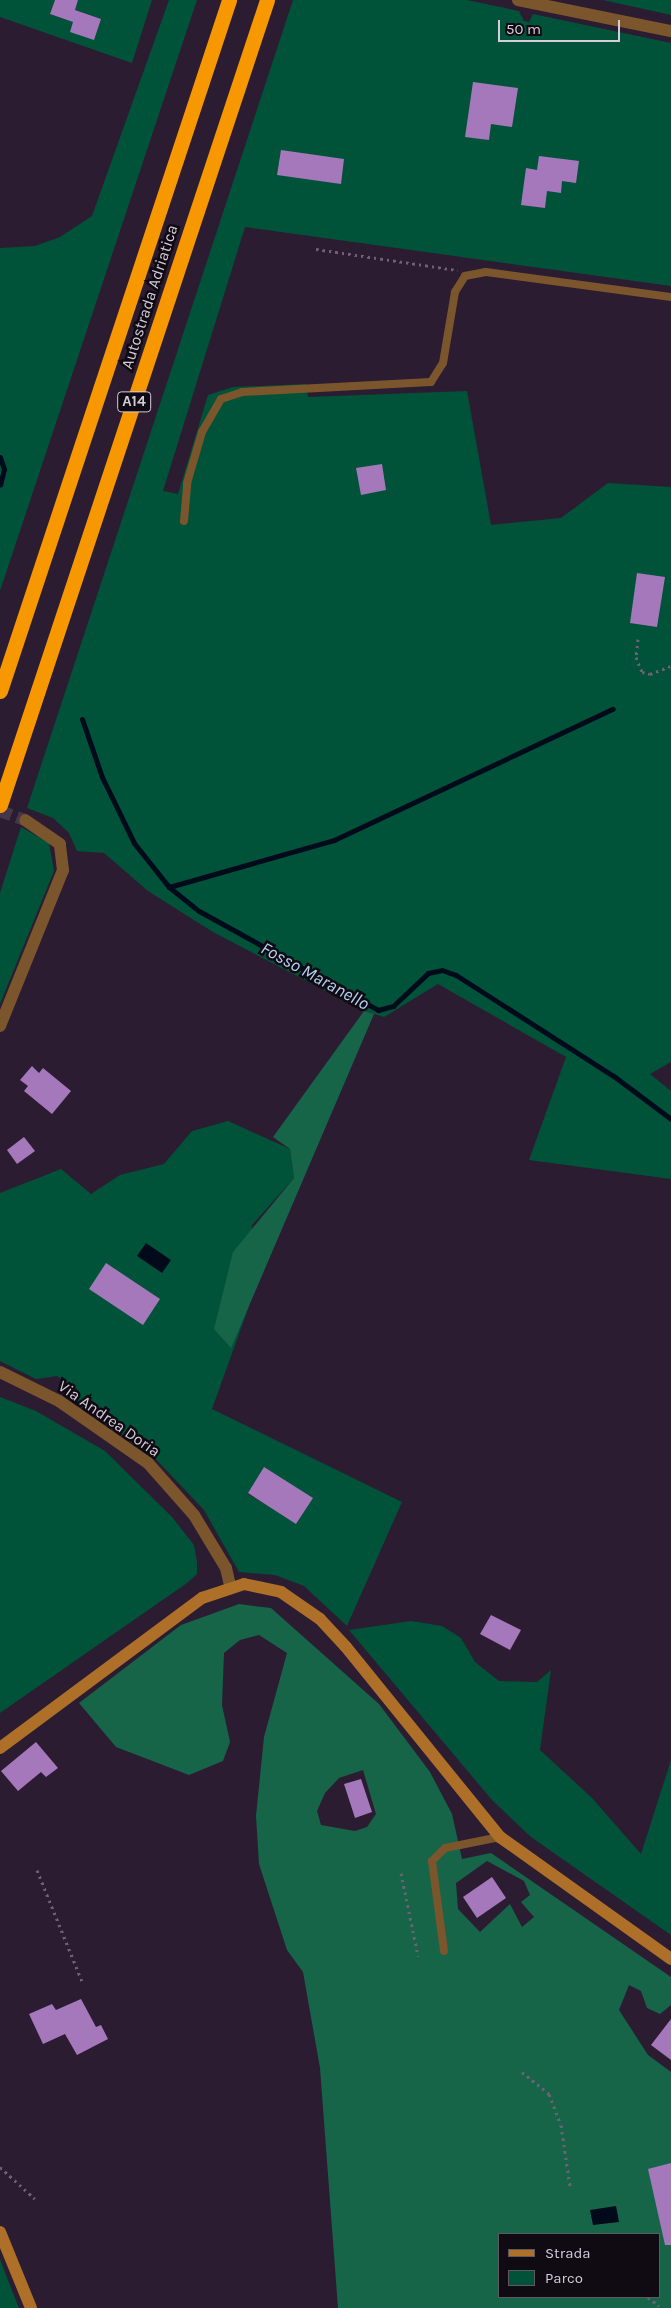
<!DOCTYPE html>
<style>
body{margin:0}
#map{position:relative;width:671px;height:2308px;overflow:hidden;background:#2b1c32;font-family:Karla,sans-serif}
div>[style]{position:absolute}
.green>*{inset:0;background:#005339}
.forest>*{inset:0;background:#166549}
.water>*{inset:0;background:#000a1b}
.stream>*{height:5px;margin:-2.5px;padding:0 2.5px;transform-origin:2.5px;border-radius:2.5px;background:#000a1b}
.building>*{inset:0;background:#a578bb}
.minor-tunnel>*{height:12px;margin-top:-6px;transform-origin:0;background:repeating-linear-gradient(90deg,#45374b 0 12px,transparent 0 18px)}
.path>*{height:3px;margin-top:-1.5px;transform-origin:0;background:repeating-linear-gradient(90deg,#6e6174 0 2.5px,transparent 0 6.5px)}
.service>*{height:8px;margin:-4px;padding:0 4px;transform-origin:4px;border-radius:4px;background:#7b552c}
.minor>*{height:12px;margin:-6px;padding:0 6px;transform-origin:6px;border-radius:6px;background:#7b552c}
.secondary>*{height:12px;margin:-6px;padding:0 6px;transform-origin:6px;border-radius:6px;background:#ae7028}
.motorway>*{height:15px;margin:-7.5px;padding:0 7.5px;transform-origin:7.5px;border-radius:7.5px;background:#f89800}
span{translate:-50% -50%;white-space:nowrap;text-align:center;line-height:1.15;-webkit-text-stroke:5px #100a13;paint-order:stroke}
.shield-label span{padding:1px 4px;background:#100a13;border:1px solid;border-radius:4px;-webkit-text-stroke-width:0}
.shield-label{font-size:15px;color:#d6cddb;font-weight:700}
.street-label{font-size:16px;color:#d6cddb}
.water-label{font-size:18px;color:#b5d3f3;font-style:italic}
.legend{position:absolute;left:498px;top:2233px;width:162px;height:65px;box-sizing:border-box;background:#100a13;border:1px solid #5f5863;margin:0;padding:6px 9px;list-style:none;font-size:15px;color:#d6cddb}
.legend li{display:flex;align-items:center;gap:10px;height:25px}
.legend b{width:25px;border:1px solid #5f5863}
.scale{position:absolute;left:498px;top:20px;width:122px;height:22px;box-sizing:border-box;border:2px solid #d6cddb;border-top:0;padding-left:6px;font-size:15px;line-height:18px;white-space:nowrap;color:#d6cddb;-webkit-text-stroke:4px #100a13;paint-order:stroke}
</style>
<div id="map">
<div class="green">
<div style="clip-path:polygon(0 0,55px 0,50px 14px,73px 22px,101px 19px,75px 10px,78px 0,152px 0,132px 63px,0 17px)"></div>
<div style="clip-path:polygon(169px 0,197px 0,0 591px,0 248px,35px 246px,60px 237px,92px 216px)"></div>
<div style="clip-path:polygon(293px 0,467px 0,519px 11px,524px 21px,529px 22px,533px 14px,671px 43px,671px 286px,245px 227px,163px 491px,178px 494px,208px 395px,233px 387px,306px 384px,308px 397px,467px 391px,491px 525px,561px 518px,608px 483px,671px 487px,671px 1062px,650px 1074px,671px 1091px,671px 1179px,529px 1160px,566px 1057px,438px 984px,384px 1017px,364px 1011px,213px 932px,148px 891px,104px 853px,77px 851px,69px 833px,53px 818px,27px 808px)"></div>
<div style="clip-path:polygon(603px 0,671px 0,671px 15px)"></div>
<div style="clip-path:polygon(21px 827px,49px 843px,54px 871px,0 1004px,0 893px)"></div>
<div style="clip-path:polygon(evenodd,228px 1121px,290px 1149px,294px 1178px,252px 1225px,249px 1306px,212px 1409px,402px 1502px,347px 1626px,304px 1586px,275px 1575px,239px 1572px,204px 1510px,152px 1455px,78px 1404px,77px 1389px,57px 1376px,36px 1379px,0 1361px,0 1193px,61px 1169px,91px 1194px,120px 1175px,164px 1164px,192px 1131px,228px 1121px,264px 1468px,312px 1498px,297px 1523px,248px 1494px,264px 1468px)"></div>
<div style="clip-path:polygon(0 1397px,36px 1411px,105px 1451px,172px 1517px,194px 1545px,197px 1562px,197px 1574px,187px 1583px,0 1713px)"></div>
<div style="clip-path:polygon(411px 1621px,442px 1626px,461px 1638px,475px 1662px,499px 1681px,537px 1682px,551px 1670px,540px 1750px,592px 1798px,641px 1854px,671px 1760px,671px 1935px,531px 1837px,492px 1800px,349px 1630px)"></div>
<div style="clip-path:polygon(0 2259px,11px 2288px,19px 2308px,0 2308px)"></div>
</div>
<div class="forest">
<div style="clip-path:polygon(364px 1011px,374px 1014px,231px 1348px,214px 1329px,233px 1252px,294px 1178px,290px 1149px,273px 1137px)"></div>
<div style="clip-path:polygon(evenodd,239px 1604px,271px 1608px,379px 1704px,430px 1772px,452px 1814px,462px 1859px,491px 1853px,671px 1977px,671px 2005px,660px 2014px,647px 2008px,641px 1991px,629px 1985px,619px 2010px,648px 2055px,671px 2072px,671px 2308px,338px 2308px,320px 2068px,303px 1972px,287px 1950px,259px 1864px,256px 1816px,264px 1737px,287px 1653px,259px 1635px,240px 1640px,224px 1653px,222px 1705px,230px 1742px,223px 1761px,189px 1775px,116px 1747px,79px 1703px,181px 1625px,239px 1604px,363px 1770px,376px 1814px,367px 1827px,355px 1831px,321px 1825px,317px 1811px,325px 1793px,339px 1778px,363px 1770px,239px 1604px,487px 1861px,524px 1881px,530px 1895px,521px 1902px,534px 1917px,522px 1927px,510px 1904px,480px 1932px,458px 1909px,456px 1883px,487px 1861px,239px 1604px,500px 2234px,660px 2234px,660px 2297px,500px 2297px,500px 2234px)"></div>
</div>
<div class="water">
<div style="clip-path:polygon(146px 1243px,171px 1260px,162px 1273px,137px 1256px)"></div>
<div style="clip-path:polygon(616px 2206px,619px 2222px,593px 2225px,590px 2210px)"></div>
</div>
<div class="stream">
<div style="left:0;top:457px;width:13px;rotate:72deg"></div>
<div style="left:4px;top:469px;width:16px;rotate:104deg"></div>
<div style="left:82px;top:719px;width:61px;rotate:71deg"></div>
<div style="left:102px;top:777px;width:73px;rotate:64.1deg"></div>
<div style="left:134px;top:843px;width:56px;rotate:51.5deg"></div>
<div style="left:169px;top:887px;width:38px;rotate:39deg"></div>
<div style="left:199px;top:911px;width:205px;rotate:28.9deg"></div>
<div style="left:378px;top:1010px;width:16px;rotate:-15deg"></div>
<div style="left:393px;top:1006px;width:48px;rotate:-43.3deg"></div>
<div style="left:428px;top:973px;width:14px;rotate:-12deg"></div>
<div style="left:442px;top:970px;width:15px;rotate:20deg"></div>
<div style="left:456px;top:975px;width:189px;rotate:32.7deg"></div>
<div style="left:615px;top:1077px;width:70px;rotate:36.9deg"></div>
<div style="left:169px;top:887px;width:172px;rotate:-15.9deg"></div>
<div style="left:334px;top:840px;width:308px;rotate:-25.2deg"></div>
</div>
<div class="building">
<div style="clip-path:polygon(55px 0,78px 0,75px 10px,101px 19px,94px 40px,70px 32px,73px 22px,50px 14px)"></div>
<div style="clip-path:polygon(473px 82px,518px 88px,512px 127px,491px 124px,489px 140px,465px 137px)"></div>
<div style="clip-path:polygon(281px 150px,344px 159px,341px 184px,277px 175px)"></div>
<div style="clip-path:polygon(539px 156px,579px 161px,576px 183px,562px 181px,561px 193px,547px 191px,545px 208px,521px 205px,526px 168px,537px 170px)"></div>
<div style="clip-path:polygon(382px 464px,386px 490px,361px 495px,356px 468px)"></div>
<div style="clip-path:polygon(637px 573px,665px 577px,657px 627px,630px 623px)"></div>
<div style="clip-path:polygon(32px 1066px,39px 1073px,43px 1068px,71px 1091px,52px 1114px,24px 1091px,28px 1086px,20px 1080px)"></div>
<div style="clip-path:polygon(24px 1137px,35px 1151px,17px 1164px,7px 1150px)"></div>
<div style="clip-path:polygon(106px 1263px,160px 1299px,143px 1325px,89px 1289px)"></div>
<div style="clip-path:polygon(264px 1467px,313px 1498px,296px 1524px,248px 1493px)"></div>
<div style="clip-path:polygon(491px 1615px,521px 1630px,510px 1650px,480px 1634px)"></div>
<div style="clip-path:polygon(36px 1742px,58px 1768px,46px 1777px,41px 1772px,18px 1791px,1px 1771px)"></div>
<div style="clip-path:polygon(361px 1779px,372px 1812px,355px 1818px,344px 1784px)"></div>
<div style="clip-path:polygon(492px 1877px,506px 1898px,477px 1918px,463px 1897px)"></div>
<div style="clip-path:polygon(81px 1999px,96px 2027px,101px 2025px,108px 2039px,77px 2055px,65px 2034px,43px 2044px,29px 2014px,52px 2004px,56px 2010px)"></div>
<div style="clip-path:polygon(671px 2019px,671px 2060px,651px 2045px)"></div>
<div style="clip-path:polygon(671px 2163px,671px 2245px,665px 2245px,648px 2169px)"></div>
</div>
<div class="minor-tunnel">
<div style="left:0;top:811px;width:27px;rotate:20deg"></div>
</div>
<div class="path">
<div style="left:316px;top:249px;width:143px;rotate:8.5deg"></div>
<div style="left:638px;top:639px;width:18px;rotate:96deg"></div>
<div style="left:636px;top:657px;width:16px;rotate:68deg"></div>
<div style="left:642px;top:672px;width:8px;rotate:14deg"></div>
<div style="left:650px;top:674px;width:22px;rotate:-21deg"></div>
<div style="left:37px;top:1870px;width:123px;rotate:68deg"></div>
<div style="left:401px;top:1873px;width:85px;rotate:78.4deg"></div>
<div style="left:522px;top:2072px;width:35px;rotate:39deg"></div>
<div style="left:549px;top:2094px;width:33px;rotate:69deg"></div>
<div style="left:561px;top:2125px;width:62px;rotate:81.6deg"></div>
<div style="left:0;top:2167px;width:47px;rotate:42.4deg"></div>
<div style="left:648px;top:2297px;width:14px;rotate:39deg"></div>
</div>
<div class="service">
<div style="left:184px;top:521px;width:38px;rotate:-85deg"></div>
<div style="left:187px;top:483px;width:53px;rotate:-73.6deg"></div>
<div style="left:202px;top:432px;width:38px;rotate:-60deg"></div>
<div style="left:221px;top:399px;width:22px;rotate:-18deg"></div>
<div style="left:242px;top:392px;width:189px;rotate:-3deg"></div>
<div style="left:431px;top:382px;width:22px;rotate:-58deg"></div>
<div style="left:443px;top:363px;width:72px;rotate:-80.4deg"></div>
<div style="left:455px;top:292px;width:19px;rotate:-58deg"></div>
<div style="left:465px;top:276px;width:21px;rotate:-11deg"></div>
<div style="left:486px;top:272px;width:187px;rotate:7.7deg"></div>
<div style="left:444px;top:1951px;width:91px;rotate:-97.6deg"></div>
<div style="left:432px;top:1861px;width:18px;rotate:-45deg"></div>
<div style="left:445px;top:1848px;width:56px;rotate:-11.3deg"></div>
</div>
<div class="minor">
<div style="left:518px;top:0;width:156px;rotate:11.5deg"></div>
<div style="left:0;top:1026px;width:168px;rotate:-68deg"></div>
<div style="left:63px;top:870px;width:26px;rotate:-97deg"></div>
<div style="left:60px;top:844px;width:42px;rotate:-145.6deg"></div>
<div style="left:0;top:1372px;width:66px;rotate:26.2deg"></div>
<div style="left:59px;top:1401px;width:108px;rotate:34.9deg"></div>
<div style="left:148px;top:1463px;width:69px;rotate:48.5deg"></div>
<div style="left:194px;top:1515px;width:62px;rotate:58.9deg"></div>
<div style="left:226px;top:1568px;width:18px;rotate:77deg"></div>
</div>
<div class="secondary">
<div style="left:0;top:1748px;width:252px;rotate:-36.6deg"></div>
<div style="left:202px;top:1598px;width:44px;rotate:-18.4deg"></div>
<div style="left:244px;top:1584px;width:38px;rotate:12deg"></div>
<div style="left:281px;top:1592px;width:47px;rotate:34.7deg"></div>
<div style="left:320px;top:1619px;width:38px;rotate:47deg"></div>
<div style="left:346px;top:1647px;width:245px;rotate:51deg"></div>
<div style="left:500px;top:1837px;width:210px;rotate:35.5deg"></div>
<div style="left:0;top:2232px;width:82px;rotate:67.8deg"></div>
</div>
<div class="motorway">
<div style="left:0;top:691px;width:728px;rotate:-71.66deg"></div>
<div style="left:0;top:805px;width:848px;rotate:-71.65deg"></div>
</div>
<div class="shield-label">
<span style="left:134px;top:402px">A14</span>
</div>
<div class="street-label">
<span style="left:150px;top:297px;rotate:-72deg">Autostrada Adriatica</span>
<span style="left:109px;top:1419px;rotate:35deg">Via Andrea Doria</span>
</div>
<div class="water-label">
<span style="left:315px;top:976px;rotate:29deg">Fosso Maranello</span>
</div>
<ul class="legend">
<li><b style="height:6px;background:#ae7028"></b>Strada</li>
<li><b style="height:14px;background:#005339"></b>Parco</li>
</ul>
<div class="scale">50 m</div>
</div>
